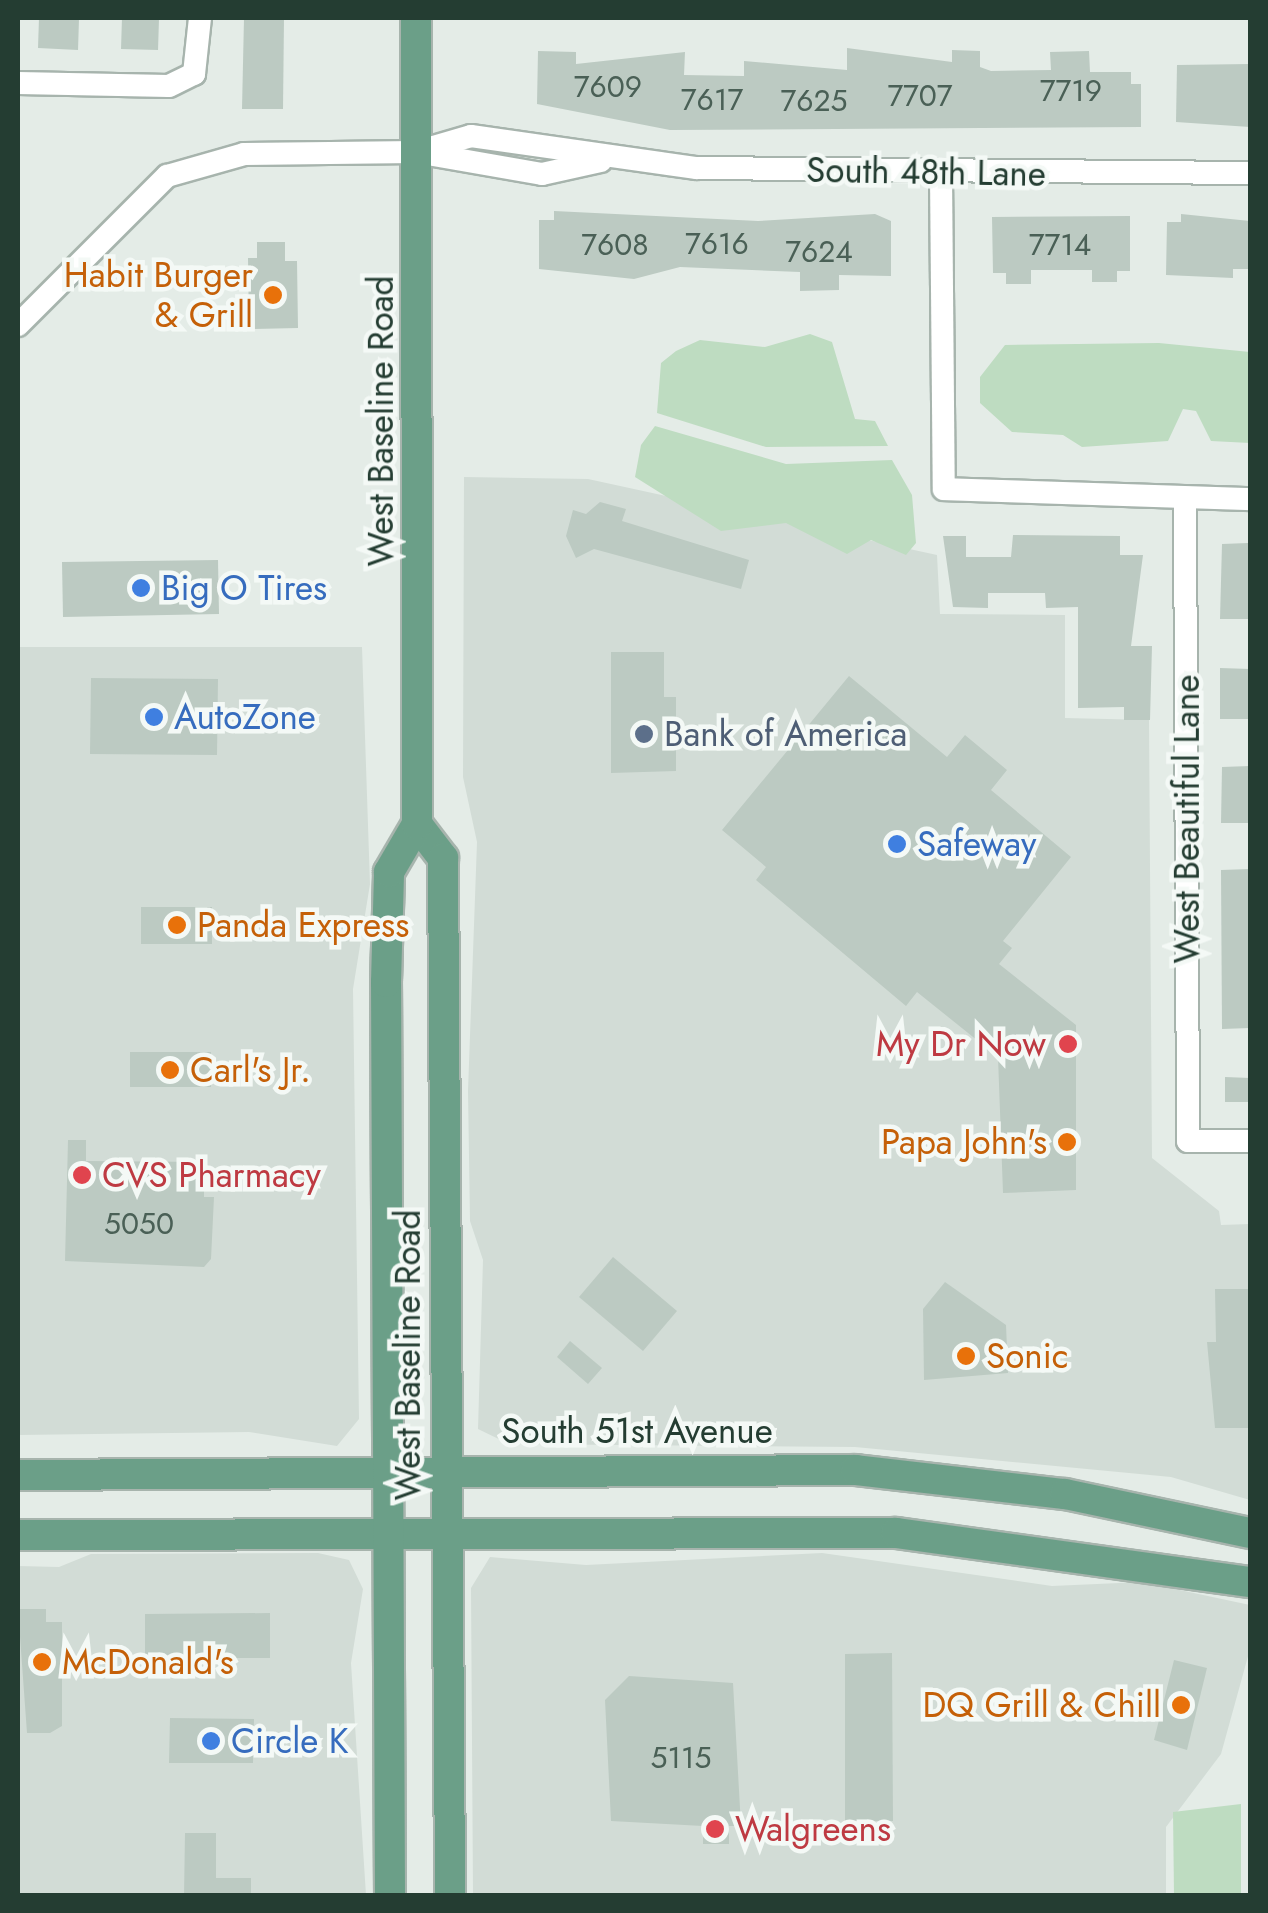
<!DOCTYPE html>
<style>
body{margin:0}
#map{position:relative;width:1268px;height:1913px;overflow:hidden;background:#e4ece7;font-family:Jost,sans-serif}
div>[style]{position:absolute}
.built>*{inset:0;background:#d2dcd6}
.green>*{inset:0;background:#bedcc1}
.building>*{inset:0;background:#bccac2}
.roads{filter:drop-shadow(2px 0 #a7b4ad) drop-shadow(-2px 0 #a7b4ad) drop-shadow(0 2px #a7b4ad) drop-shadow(0 -2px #a7b4ad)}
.minor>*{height:22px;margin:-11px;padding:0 11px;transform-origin:11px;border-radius:11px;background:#fff}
.primary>*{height:30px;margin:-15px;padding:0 15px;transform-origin:15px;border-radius:15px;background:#6b9f88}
.dots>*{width:28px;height:28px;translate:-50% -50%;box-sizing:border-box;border:5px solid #f4f9f6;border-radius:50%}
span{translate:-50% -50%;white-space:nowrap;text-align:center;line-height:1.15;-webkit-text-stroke:9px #f4f9f6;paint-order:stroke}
.number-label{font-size:30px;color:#4a6056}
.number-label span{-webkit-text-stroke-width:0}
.street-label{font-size:35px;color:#243d32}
.food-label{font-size:35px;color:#c56008}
.right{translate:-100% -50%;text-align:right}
.left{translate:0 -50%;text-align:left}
.shop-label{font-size:35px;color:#366cbe}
.service-label{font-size:35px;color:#4e5e75}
.health-label{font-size:35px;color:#be3a42}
.frame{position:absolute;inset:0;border:20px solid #243d32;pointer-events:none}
</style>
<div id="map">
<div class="built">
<div style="clip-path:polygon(464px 477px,588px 479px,937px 555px,940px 614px,1065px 615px,1065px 718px,1149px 720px,1152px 1158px,1219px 1211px,1221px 1225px,1250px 1224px,1250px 1500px,1171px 1477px,855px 1447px,509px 1444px,478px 1429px,483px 1260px,470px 1221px,468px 1091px,477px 842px,463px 777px)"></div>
<div style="clip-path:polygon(18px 647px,362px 647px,370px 884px,353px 989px,359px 1419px,337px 1446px,249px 1432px,18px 1435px)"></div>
<div style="clip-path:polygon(318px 1553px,349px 1560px,363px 1589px,351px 1663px,366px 1895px,18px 1896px,18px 1566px,59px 1567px,91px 1554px)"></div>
<div style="clip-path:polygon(822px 1553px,1052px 1586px,1142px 1582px,1250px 1605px,1250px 1649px,1221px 1754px,1166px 1827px,1166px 1895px,473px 1895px,471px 1588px,490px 1557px,586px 1565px)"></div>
</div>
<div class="green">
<div style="clip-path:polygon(810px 334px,832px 342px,855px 419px,875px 421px,888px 446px,766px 447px,657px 413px,661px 363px,676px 351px,700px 340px,765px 347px)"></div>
<div style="clip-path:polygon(1159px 343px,1250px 352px,1250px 443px,1211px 441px,1196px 411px,1183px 409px,1168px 441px,1082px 447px,1063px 435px,1012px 432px,980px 403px,980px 377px,1005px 345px)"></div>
<div style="clip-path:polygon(655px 426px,786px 464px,892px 460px,912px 495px,916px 543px,906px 555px,871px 540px,847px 554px,786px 523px,721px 531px,635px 477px,641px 445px)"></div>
<div style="clip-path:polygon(1241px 1804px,1241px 1895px,1174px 1895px,1173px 1812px)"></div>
</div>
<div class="building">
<div style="clip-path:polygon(39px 18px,79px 18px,78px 50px,38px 48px)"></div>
<div style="clip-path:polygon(122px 18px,159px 18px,158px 50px,121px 49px)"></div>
<div style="clip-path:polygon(244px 18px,284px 18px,283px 109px,242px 109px)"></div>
<div style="clip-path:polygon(847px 48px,952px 62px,952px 50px,980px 51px,980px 67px,991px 71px,1051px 70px,1050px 52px,1089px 51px,1090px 72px,1131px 72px,1131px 84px,1141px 84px,1141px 127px,670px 130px,537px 104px,538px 51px,576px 52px,576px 64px,685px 52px,684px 75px,744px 76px,744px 61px,847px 70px)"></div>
<div style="clip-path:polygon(1250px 64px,1250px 127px,1176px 122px,1177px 65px)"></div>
<div style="clip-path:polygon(554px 211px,758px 221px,875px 214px,891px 221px,891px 276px,839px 275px,839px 290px,800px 291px,800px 272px,680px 267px,634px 279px,539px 269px,539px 220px,554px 220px)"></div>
<div style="clip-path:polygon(1181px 214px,1250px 221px,1250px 269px,1233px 269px,1233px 278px,1166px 275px,1167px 222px,1181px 222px)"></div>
<div style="clip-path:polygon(1130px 216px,1130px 271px,1117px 271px,1117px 282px,1092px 282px,1092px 270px,1031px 270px,1031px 284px,1006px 284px,1006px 273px,993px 273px,992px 217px)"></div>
<div style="clip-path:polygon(257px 242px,285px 242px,285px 261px,297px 261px,298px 328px,249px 329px,248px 258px,257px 258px)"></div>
<div style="clip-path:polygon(600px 502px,626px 509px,622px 521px,749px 560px,741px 589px,594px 549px,576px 558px,566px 536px,573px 510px,586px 514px)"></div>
<div style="clip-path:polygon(1013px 535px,1120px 536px,1120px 555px,1143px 555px,1131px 646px,1152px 646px,1150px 720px,1124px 720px,1124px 707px,1078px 708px,1078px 607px,1046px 608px,1045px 593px,988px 593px,988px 608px,953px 607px,943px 536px,966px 536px,966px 557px,1011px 557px)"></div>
<div style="clip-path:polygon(1248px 543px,1250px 619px,1220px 619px,1222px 544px)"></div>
<div style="clip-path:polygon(218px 560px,219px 614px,63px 617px,62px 562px)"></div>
<div style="clip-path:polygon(611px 652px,664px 652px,664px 697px,676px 697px,676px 771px,611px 773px)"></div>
<div style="clip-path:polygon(1220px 668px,1250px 669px,1250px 719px,1220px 719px)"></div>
<div style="clip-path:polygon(849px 676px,947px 757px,965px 735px,1007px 770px,991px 790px,1071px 857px,1003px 941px,1012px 948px,999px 964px,1076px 1025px,1076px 1190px,1003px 1193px,998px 1057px,917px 992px,906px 1006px,756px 880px,766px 867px,722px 830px)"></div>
<div style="clip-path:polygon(91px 678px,218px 679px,217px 755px,90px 754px)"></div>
<div style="clip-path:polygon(1250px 766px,1250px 823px,1221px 823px,1222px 767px)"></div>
<div style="clip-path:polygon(1250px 869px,1250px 1028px,1222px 1029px,1221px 870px)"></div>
<div style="clip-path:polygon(141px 907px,212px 907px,212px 944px,141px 944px)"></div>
<div style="clip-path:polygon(130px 1052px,211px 1052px,211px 1087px,130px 1087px)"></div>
<div style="clip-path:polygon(1225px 1077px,1250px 1078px,1250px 1102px,1225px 1102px)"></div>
<div style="clip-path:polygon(68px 1140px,86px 1140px,86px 1161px,204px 1162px,204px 1197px,214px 1197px,211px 1259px,204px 1267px,65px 1261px)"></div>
<div style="clip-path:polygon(613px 1257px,677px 1311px,643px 1351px,579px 1297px)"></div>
<div style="clip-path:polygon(945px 1282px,1006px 1325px,1008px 1373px,924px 1380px,923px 1309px)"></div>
<div style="clip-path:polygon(1215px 1289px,1250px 1289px,1250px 1428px,1215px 1428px,1207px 1342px,1216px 1342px)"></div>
<div style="clip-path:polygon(570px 1341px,602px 1368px,588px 1384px,557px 1357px)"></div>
<div style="clip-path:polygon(18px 1609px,46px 1609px,46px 1622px,62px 1622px,62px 1726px,50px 1733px,27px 1733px)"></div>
<div style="clip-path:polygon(270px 1613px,270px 1658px,145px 1658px,145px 1614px)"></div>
<div style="clip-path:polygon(892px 1653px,893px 1821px,845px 1821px,845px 1654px)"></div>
<div style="clip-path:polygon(1174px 1660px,1207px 1668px,1187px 1750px,1154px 1740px)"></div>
<div style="clip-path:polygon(629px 1676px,733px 1683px,741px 1826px,729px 1826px,729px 1844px,703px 1844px,703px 1826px,611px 1821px,605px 1700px)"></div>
<div style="clip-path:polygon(170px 1718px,254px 1719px,253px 1763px,169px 1763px)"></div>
<div style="clip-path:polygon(185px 1833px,216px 1833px,216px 1878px,251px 1878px,251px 1896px,184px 1896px)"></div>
</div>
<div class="roads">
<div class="minor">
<div style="left:18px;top:83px;width:151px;rotate:1.1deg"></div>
<div style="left:169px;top:86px;width:28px;rotate:-26deg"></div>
<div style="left:194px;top:74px;width:56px;rotate:-83.9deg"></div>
<div style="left:416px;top:152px;width:128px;rotate:9.9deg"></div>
<div style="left:542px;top:174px;width:60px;rotate:-12.4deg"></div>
<div style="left:941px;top:174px;width:315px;rotate:89.5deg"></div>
<div style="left:944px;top:489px;width:306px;rotate:1.9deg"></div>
<div style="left:18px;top:325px;width:211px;rotate:-45deg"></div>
<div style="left:167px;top:176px;width:80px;rotate:-15.9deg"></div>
<div style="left:244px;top:154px;width:172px;rotate:-0.7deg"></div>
<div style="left:416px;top:152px;width:57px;rotate:-16.2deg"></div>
<div style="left:471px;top:136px;width:228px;rotate:8.1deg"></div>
<div style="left:697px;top:168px;width:553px;rotate:0.52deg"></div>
<div style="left:1185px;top:498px;width:643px;rotate:89.73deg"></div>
<div style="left:1188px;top:1141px;width:62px"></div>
</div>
<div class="primary">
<div style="left:417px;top:824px;width:43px;rotate:52.6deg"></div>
<div style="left:443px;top:858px;width:1038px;rotate:89.61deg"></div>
<div style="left:18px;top:1475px;width:838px;rotate:-0.34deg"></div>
<div style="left:856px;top:1470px;width:210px;rotate:6.6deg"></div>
<div style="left:1065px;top:1494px;width:189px;rotate:11.9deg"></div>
<div style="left:18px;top:1535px;width:878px;rotate:-0.13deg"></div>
<div style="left:896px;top:1533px;width:357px;rotate:7.9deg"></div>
<div style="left:390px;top:1896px;width:914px;rotate:-90.25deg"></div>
<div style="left:386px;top:982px;width:110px;rotate:-88.4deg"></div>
<div style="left:389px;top:872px;width:56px;rotate:-59.7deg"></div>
<div style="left:417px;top:824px;width:806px;rotate:-90.07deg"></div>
</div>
</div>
<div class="dots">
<div style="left:273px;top:295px;background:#e8710a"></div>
<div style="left:141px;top:588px;background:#3f7fe0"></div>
<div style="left:154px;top:717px;background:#3f7fe0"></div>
<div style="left:644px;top:734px;background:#5c6f8a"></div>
<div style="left:897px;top:844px;background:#3f7fe0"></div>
<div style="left:177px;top:925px;background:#e8710a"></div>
<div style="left:1068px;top:1044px;background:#e0444e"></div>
<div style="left:170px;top:1070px;background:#e8710a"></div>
<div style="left:1067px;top:1142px;background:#e8710a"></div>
<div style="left:82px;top:1175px;background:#e0444e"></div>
<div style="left:966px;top:1356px;background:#e8710a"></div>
<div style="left:42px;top:1662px;background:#e8710a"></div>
<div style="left:1181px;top:1705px;background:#e8710a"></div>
<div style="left:211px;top:1741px;background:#3f7fe0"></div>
<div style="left:715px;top:1829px;background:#e0444e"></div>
</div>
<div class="number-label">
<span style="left:608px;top:87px">7609</span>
<span style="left:1071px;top:91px">7719</span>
<span style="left:920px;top:96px">7707</span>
<span style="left:712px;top:100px">7617</span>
<span style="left:814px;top:101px">7625</span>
<span style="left:717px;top:244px">7616</span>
<span style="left:615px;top:245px">7608</span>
<span style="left:1060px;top:245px">7714</span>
<span style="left:819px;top:252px">7624</span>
<span style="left:139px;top:1224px">5050</span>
<span style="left:681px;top:1758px">5115</span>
</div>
<div class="street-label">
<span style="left:926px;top:172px;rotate:1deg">South 48th Lane</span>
<span style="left:381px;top:421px;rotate:-90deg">West Baseline Road</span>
<span style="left:1187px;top:819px;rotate:-90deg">West Beautiful Lane</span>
<span style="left:408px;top:1355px;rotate:-90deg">West Baseline Road</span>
<span style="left:637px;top:1431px">South 51st Avenue</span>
</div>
<div class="food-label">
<span class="right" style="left:253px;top:295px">Habit Burger<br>&amp; Grill</span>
<span class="left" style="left:197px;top:925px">Panda Express</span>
<span class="left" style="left:190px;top:1070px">Carl's Jr.</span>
<span class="right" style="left:1047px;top:1142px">Papa John's</span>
<span class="left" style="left:986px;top:1356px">Sonic</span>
<span class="left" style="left:62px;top:1662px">McDonald's</span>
<span class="right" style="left:1161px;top:1705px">DQ Grill &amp; Chill</span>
</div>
<div class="shop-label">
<span class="left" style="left:161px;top:588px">Big O Tires</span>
<span class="left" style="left:174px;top:717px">AutoZone</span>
<span class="left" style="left:917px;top:844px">Safeway</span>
<span class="left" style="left:231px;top:1741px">Circle K</span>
</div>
<div class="service-label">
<span class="left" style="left:664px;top:734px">Bank of America</span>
</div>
<div class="health-label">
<span class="right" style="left:1046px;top:1044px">My Dr Now</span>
<span class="left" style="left:102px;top:1175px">CVS Pharmacy</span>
<span class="left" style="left:735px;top:1829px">Walgreens</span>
</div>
<div class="frame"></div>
</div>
